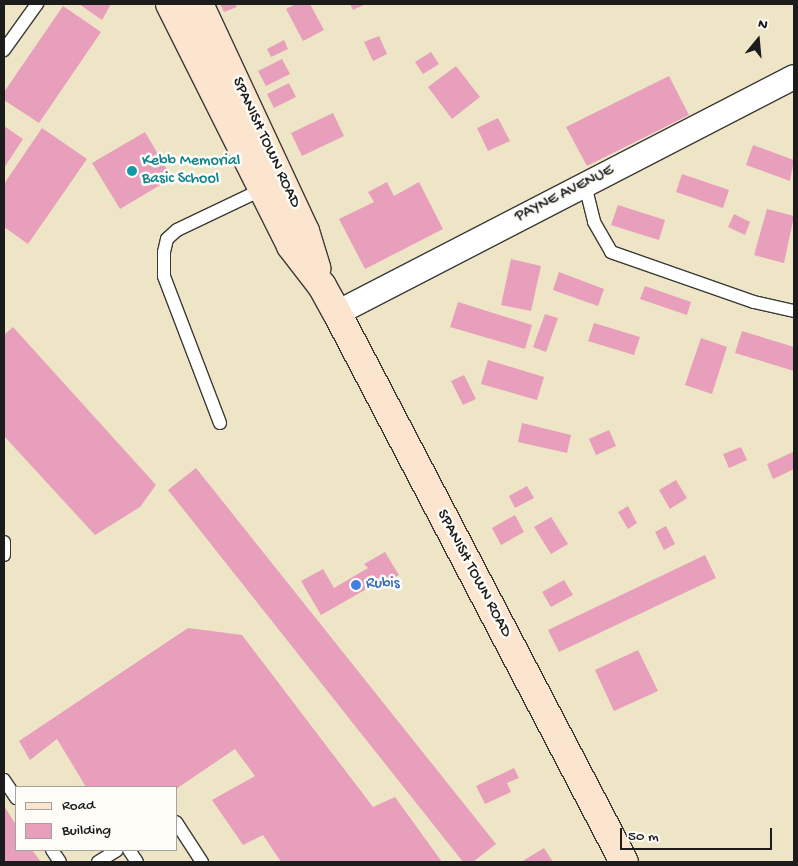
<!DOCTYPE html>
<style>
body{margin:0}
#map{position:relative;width:798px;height:866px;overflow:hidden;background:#eee5c7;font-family:"Gochi Hand",sans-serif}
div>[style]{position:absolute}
.building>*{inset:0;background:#e79fbb}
.roads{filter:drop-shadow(1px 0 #3c3a36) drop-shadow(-1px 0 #3c3a36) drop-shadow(0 1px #3c3a36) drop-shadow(0 -1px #3c3a36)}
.service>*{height:12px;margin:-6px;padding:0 6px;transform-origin:6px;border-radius:6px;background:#fff}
.minor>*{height:24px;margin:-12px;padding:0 12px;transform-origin:12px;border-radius:12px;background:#fff}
.secondary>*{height:28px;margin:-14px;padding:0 14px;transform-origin:14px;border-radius:14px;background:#fce5cf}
.dots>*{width:14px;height:14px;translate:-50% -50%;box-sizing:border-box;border:2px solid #fdfcf7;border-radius:50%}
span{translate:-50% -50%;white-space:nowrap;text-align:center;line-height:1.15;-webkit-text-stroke:5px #fdfcf7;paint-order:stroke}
.street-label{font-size:16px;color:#1c1c1c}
.culture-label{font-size:16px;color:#0d838f}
.left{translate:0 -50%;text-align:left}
.shop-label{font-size:16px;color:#366cbe}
.frame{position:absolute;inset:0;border:5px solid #1c1c1c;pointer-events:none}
.legend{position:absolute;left:15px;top:786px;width:162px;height:65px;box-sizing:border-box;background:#fdfcf7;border:1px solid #a3a29f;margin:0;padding:6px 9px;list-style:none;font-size:15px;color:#1c1c1c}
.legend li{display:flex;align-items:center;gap:10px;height:25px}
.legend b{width:25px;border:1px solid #a3a29f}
.north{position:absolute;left:733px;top:15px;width:50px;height:50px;-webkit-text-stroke:4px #fdfcf7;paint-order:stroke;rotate:17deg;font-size:14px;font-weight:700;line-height:20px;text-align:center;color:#1c1c1c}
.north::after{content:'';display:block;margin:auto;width:18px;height:22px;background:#1c1c1c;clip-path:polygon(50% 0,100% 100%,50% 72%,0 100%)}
.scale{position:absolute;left:620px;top:828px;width:152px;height:22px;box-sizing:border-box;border:2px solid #1c1c1c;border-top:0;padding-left:6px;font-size:15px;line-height:18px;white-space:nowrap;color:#1c1c1c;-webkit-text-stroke:4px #fdfcf7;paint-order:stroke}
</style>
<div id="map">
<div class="building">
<div style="clip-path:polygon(79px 4px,111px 4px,102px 20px)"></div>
<div style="clip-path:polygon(220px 4px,235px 4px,237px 7px,224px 12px)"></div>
<div style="clip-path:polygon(296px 4px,310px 4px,324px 30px,303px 41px,286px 9px)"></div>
<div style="clip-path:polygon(350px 4px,366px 4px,353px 10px)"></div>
<div style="clip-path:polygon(63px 6px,101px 32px,39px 123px,4px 100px,4px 92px)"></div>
<div style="clip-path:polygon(379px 36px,387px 54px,373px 61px,364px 42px)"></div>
<div style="clip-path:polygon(284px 40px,288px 49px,271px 57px,267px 49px)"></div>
<div style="clip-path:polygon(431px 52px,439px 64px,423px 74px,415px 62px)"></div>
<div style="clip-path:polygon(282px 59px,290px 74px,266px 86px,258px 71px)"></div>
<div style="clip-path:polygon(456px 66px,480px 97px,452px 119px,428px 87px)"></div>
<div style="clip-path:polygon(669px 76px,689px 115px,587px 166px,566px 127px)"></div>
<div style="clip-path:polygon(289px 83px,296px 97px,274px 108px,267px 94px)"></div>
<div style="clip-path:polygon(333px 113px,344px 136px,302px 156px,291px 133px)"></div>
<div style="clip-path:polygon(498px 118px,510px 141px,488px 151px,477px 128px)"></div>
<div style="clip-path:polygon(4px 126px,23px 139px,4px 168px)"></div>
<div style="clip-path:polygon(42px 128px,87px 159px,28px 244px,4px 227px,4px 184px)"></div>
<div style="clip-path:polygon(145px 132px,172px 178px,120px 209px,92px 163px)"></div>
<div style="clip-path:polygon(753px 145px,794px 160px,790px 181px,746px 165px)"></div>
<div style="clip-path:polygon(682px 174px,729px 190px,723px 208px,676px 192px)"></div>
<div style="clip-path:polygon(387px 182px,394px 196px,419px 182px,443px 229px,365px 269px,339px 219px,374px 202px,368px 192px)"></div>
<div style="clip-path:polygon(618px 205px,665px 220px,659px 240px,611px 225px)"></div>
<div style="clip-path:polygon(767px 209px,794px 216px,784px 263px,754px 255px)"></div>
<div style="clip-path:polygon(734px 214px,750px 222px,745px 235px,728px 227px)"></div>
<div style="clip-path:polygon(511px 259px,541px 266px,531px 311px,501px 305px)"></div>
<div style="clip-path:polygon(559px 272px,604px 289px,598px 306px,553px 290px)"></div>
<div style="clip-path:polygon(645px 286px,691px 302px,687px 315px,640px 299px)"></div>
<div style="clip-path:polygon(458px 302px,532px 325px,525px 349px,450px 327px)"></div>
<div style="clip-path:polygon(545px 314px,558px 318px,546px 352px,533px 347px)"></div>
<div style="clip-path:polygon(594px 323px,640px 337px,634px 355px,588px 341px)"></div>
<div style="clip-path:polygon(13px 327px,156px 485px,140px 507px,95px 535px,4px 436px,4px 335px)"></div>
<div style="clip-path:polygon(742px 331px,794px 347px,794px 371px,735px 353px)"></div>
<div style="clip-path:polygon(701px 338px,727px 347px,712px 394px,685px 385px)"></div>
<div style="clip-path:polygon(488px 360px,544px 377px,537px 400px,481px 384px)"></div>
<div style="clip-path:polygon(464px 375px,476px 399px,463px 405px,451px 381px)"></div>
<div style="clip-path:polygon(522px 423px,571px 435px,567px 453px,518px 442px)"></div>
<div style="clip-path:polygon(609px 430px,616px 446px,596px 455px,589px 439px)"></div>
<div style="clip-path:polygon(741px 447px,747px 460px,729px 468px,723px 454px)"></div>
<div style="clip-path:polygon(793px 452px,794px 469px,773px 479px,767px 464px)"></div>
<div style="clip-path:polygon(196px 468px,496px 844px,473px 862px,463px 862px,168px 490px)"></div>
<div style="clip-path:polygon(676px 480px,687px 498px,670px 509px,659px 490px)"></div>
<div style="clip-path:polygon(527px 486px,534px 498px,515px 508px,509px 496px)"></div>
<div style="clip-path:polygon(628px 506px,637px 523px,628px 529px,618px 512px)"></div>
<div style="clip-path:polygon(515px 515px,524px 532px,501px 545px,492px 528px)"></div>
<div style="clip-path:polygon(551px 517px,568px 544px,551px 554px,534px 527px)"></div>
<div style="clip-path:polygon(666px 526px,675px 544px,664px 550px,655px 532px)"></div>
<div style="clip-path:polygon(385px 552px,399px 575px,379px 587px,377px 583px,321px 615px,301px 581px,323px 569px,334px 588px,368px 568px,364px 564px)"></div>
<div style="clip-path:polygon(705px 555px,716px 578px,559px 652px,548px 630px)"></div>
<div style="clip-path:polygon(564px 580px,573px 595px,551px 607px,542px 592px)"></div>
<div style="clip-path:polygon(188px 628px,242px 635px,373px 807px,395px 797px,442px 862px,281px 862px,263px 835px,243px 845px,212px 800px,255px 776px,235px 749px,176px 789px,86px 787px,57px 739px,30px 760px,19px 741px)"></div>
<div style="clip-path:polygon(638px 650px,658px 691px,614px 711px,595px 670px)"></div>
<div style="clip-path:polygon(514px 768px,519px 778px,507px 783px,511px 792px,485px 804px,476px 786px)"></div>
<div style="clip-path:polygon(4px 806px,16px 825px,16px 850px,32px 850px,41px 862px,4px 862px)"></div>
<div style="clip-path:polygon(544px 848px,553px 862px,521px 862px)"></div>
</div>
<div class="roads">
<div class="service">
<div style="left:4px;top:50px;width:57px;rotate:-54.3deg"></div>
<div style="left:585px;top:185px;width:38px;rotate:76deg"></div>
<div style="left:594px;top:222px;width:34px;rotate:60deg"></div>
<div style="left:611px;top:252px;width:151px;rotate:19.3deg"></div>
<div style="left:754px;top:302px;width:41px;rotate:12.7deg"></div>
<div style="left:220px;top:423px;width:157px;rotate:-110.9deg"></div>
<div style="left:164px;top:276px;width:24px;rotate:-90deg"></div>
<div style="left:164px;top:252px;width:13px;rotate:-77deg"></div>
<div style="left:167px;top:239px;width:13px;rotate:-42deg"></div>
<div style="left:177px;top:230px;width:93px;rotate:-25.5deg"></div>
<div style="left:4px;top:542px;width:13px;rotate:90deg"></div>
<div style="left:4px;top:780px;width:22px;rotate:56deg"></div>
<div style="left:176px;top:822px;width:48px;rotate:57deg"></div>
<div style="left:52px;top:850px;width:14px;rotate:56deg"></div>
<div style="left:129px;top:850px;width:14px;rotate:56deg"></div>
<div style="left:98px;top:862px;width:22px;rotate:-32deg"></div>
</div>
<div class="minor">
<div style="left:337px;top:313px;width:514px;rotate:-27.31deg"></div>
</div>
<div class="secondary">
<div style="left:170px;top:4px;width:271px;rotate:63.4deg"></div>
<div style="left:291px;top:246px;width:51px;rotate:52.2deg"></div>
<div style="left:322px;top:286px;width:31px;rotate:61deg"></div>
<div style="left:337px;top:313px;width:619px;rotate:62.4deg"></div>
<div style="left:199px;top:4px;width:251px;rotate:65deg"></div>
<div style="left:305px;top:231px;width:39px;rotate:73deg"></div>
</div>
</div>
<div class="dots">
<div style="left:132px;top:171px;background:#0f9aa8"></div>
<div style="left:356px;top:585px;background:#3f7fe0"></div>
</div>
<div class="street-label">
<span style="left:265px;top:143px;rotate:65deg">SPANISH TOWN ROAD</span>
<span style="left:565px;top:195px;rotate:-27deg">PAYNE AVENUE</span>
<span style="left:473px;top:574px;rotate:62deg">SPANISH TOWN ROAD</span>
</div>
<div class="culture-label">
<span class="left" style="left:142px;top:171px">Kebb Memorial<br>Basic School</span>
</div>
<div class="shop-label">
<span class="left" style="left:366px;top:585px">Rubis</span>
</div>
<div class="frame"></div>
<ul class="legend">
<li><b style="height:6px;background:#fce5cf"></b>Road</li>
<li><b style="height:14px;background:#e79fbb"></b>Building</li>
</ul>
<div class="north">N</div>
<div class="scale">50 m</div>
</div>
